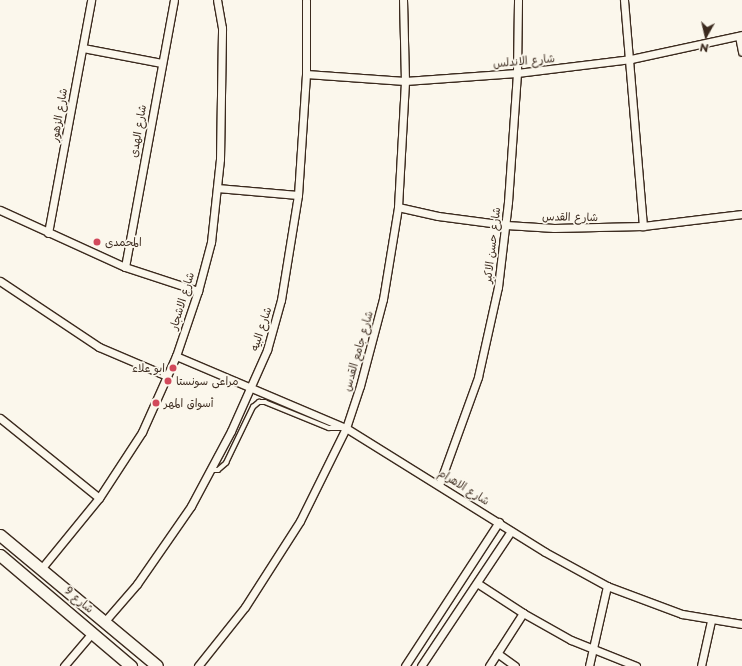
<!DOCTYPE html>
<meta charset="utf-8">
<style>
body{margin:0}
#map{position:relative;width:742px;height:666px;overflow:hidden;background:#fbf7ec;font-family:"Playpen Sans","Playpen Sans Arabic",sans-serif}
div>[style]{position:absolute}
.roads{filter:drop-shadow(1px 0 #3b2a1e) drop-shadow(-1px 0 #3b2a1e) drop-shadow(0 1px #3b2a1e) drop-shadow(0 -1px #3b2a1e)}
.lane>*{height:3.5px;margin:-1.75px;padding:0 1.75px;transform-origin:1.75px;border-radius:1.75px;background:#fbf7ec}
.street>*{height:7px;margin:-3.5px;padding:0 3.5px;transform-origin:3.5px;border-radius:3.5px;background:#fbf7ec}
.secondary>*{height:11px;margin:-5.5px;padding:0 5.5px;transform-origin:5.5px;border-radius:5.5px;background:#fbf7ec}
.dots>*{width:11px;height:11px;translate:-50% -50%;box-sizing:border-box;border:2px solid #fbf7ec;border-radius:50%}
span{translate:-50% -50%;white-space:nowrap;text-align:center;line-height:1.15;-webkit-text-stroke:3.5px #fbf7ec;paint-order:stroke}
.street-label{font-size:11px;color:#3b2a1e}
.poi-label{font-size:11px;color:#3b2a1e}
.left{translate:0 -50%;text-align:left}
.right{translate:-100% -50%;text-align:right}
.north{position:absolute;left:686px;top:16px;width:40px;height:40px;-webkit-text-stroke:3px #fbf7ec;paint-order:stroke;rotate:188deg;font-size:11px;font-weight:700;line-height:16px;text-align:center;color:#3b2a1e}
.north::after{content:'';display:block;margin:auto;width:14px;height:18px;background:#3b2a1e;clip-path:polygon(50% 0,100% 100%,50% 72%,0 100%)}
</style>
<div id="map">
<div class="roads">
<div class="lane">
<div style="left:211px;top:470px;width:7px"></div>
<div style="left:218px;top:470px;width:11px;rotate:-41deg"></div>
<div style="left:226px;top:463px;width:62px;rotate:-64.3deg"></div>
<div style="left:253px;top:407px;width:8px;rotate:-40deg"></div>
<div style="left:259px;top:402px;width:6px"></div>
<div style="left:265px;top:402px;width:69px;rotate:22.1deg"></div>
<div style="left:329px;top:428px;width:14px"></div>
</div>
<div class="street">
<div style="left:624px;top:0;width:227px;rotate:85.2deg"></div>
<div style="left:739px;top:36px;width:16px;rotate:79deg"></div>
<div style="left:83px;top:48px;width:80px;rotate:10.8deg"></div>
<div style="left:306px;top:74px;width:99px;rotate:4deg"></div>
<div style="left:405px;top:81px;width:112px;rotate:-4.1deg"></div>
<div style="left:517px;top:73px;width:115px;rotate:-7deg"></div>
<div style="left:631px;top:59px;width:114px;rotate:-12.2deg"></div>
<div style="left:217px;top:188px;width:81px;rotate:4.9deg"></div>
<div style="left:398px;top:207px;width:41px;rotate:12.7deg"></div>
<div style="left:438px;top:216px;width:69px;rotate:7.5deg"></div>
<div style="left:506px;top:225px;width:48px;rotate:3.6deg"></div>
<div style="left:554px;top:228px;width:89px;rotate:-1.3deg"></div>
<div style="left:643px;top:226px;width:100px;rotate:-6.9deg"></div>
<div style="left:0;top:210px;width:137px;rotate:24.5deg"></div>
<div style="left:125px;top:267px;width:77px;rotate:18.2deg"></div>
<div style="left:48px;top:233px;width:237px;rotate:-79.5deg"></div>
<div style="left:125px;top:267px;width:271px;rotate:-79.6deg"></div>
<div style="left:0;top:281px;width:119px;rotate:33.7deg"></div>
<div style="left:99px;top:347px;width:74px;rotate:23.1deg"></div>
<div style="left:176px;top:356px;width:185px;rotate:23deg"></div>
<div style="left:346px;top:428px;width:234px;rotate:31.9deg"></div>
<div style="left:545px;top:552px;width:71px;rotate:28.7deg"></div>
<div style="left:607px;top:586px;width:80px;rotate:20.5deg"></div>
<div style="left:682px;top:614px;width:61px;rotate:9.5deg"></div>
<div style="left:0;top:418px;width:127px;rotate:38.9deg"></div>
<div style="left:439px;top:485px;width:115px;rotate:-70.1deg"></div>
<div style="left:478px;top:377px;width:92px;rotate:-77.5deg"></div>
<div style="left:498px;top:287px;width:86px;rotate:-83.3deg"></div>
<div style="left:508px;top:202px;width:129px;rotate:-86deg"></div>
<div style="left:517px;top:73px;width:73px;rotate:-89.2deg"></div>
<div style="left:41px;top:569px;width:92px;rotate:-50.8deg"></div>
<div style="left:99px;top:498px;width:79px;rotate:-56.9deg"></div>
<div style="left:142px;top:432px;width:83px;rotate:-65.9deg"></div>
<div style="left:176px;top:356px;width:69px;rotate:-71.3deg"></div>
<div style="left:198px;top:291px;width:51px;rotate:-75.1deg"></div>
<div style="left:211px;top:242px;width:83px;rotate:-83.8deg"></div>
<div style="left:220px;top:159px;width:131px;rotate:-89.1deg"></div>
<div style="left:222px;top:28px;width:28px;rotate:-100deg"></div>
<div style="left:477px;top:583px;width:55px;rotate:33.1deg"></div>
<div style="left:523px;top:613px;width:55px;rotate:29.4deg"></div>
<div style="left:571px;top:640px;width:70px;rotate:21.8deg"></div>
<div style="left:105px;top:621px;width:49px;rotate:-49.1deg"></div>
<div style="left:137px;top:584px;width:95px;rotate:-55.3deg"></div>
<div style="left:191px;top:506px;width:85px;rotate:-61.9deg"></div>
<div style="left:231px;top:431px;width:89px;rotate:-66deg"></div>
<div style="left:267px;top:350px;width:52px;rotate:-74.4deg"></div>
<div style="left:281px;top:300px;width:106px;rotate:-80.8deg"></div>
<div style="left:298px;top:195px;width:121px;rotate:-86.2deg"></div>
<div style="left:306px;top:74px;width:74px;rotate:-90deg"></div>
<div style="left:497px;top:653px;width:22px;rotate:36deg"></div>
<div style="left:64px;top:666px;width:43px;rotate:-49.7deg"></div>
<div style="left:198px;top:666px;width:75px;rotate:-51.5deg"></div>
<div style="left:245px;top:607px;width:102px;rotate:-57.4deg"></div>
<div style="left:300px;top:521px;width:104px;rotate:-63.7deg"></div>
<div style="left:346px;top:428px;width:44px;rotate:-71.6deg"></div>
<div style="left:360px;top:386px;width:90px;rotate:-75.2deg"></div>
<div style="left:383px;top:299px;width:93px;rotate:-80.7deg"></div>
<div style="left:398px;top:207px;width:126px;rotate:-86.8deg"></div>
<div style="left:405px;top:81px;width:81px;rotate:-91.4deg"></div>
<div style="left:405px;top:666px;width:172px;rotate:-56.9deg"></div>
<div style="left:421px;top:666px;width:162px;rotate:-56.3deg"></div>
<div style="left:489px;top:666px;width:63px;rotate:-57.3deg"></div>
<div style="left:589px;top:666px;width:82px;rotate:-77.3deg"></div>
<div style="left:701px;top:666px;width:46px;rotate:-77.5deg"></div>
</div>
<div class="secondary">
<div style="left:0;top:535px;width:204px;rotate:39.8deg"></div>
<div style="left:0;top:555px;width:172px;rotate:40.3deg"></div>
</div>
</div>
<div class="dots">
<div style="left:97px;top:242px;background:#d1495b"></div>
<div style="left:173px;top:368px;background:#d1495b"></div>
<div style="left:168px;top:381px;background:#d1495b"></div>
<div style="left:156px;top:403px;background:#d1495b"></div>
</div>
<div class="street-label">
<span style="left:524px;top:61px;rotate:-5deg">شارع الاندلس</span>
<span style="left:59px;top:115px;rotate:-80deg">شارع الزهور</span>
<span style="left:138px;top:131px;rotate:-80deg">شارع الهدى</span>
<span style="left:570px;top:217px;rotate:1deg">شارع القدس</span>
<span style="left:492px;top:245px;rotate:-83deg">شارع حسن الاكبر</span>
<span style="left:182px;top:301px;rotate:-73deg">شارع الاشجار</span>
<span style="left:261px;top:329px;rotate:-72deg">شارع البيه</span>
<span style="left:358px;top:351px;rotate:-74deg">شارع جامع القدس</span>
<span style="left:464px;top:487px;rotate:32deg">شارع الاهرام</span>
<span style="left:79px;top:600px;rotate:39deg">شارع 9</span>
</div>
<div class="poi-label">
<span class="left" style="left:105px;top:242px">المحمدى</span>
<span class="right" style="left:165px;top:368px">ابو علاء</span>
<span class="left" style="left:176px;top:381px">مراعى سونستا</span>
<span class="left" style="left:164px;top:403px">أسواق المهر</span>
</div>
<div class="north">N</div>
</div>
